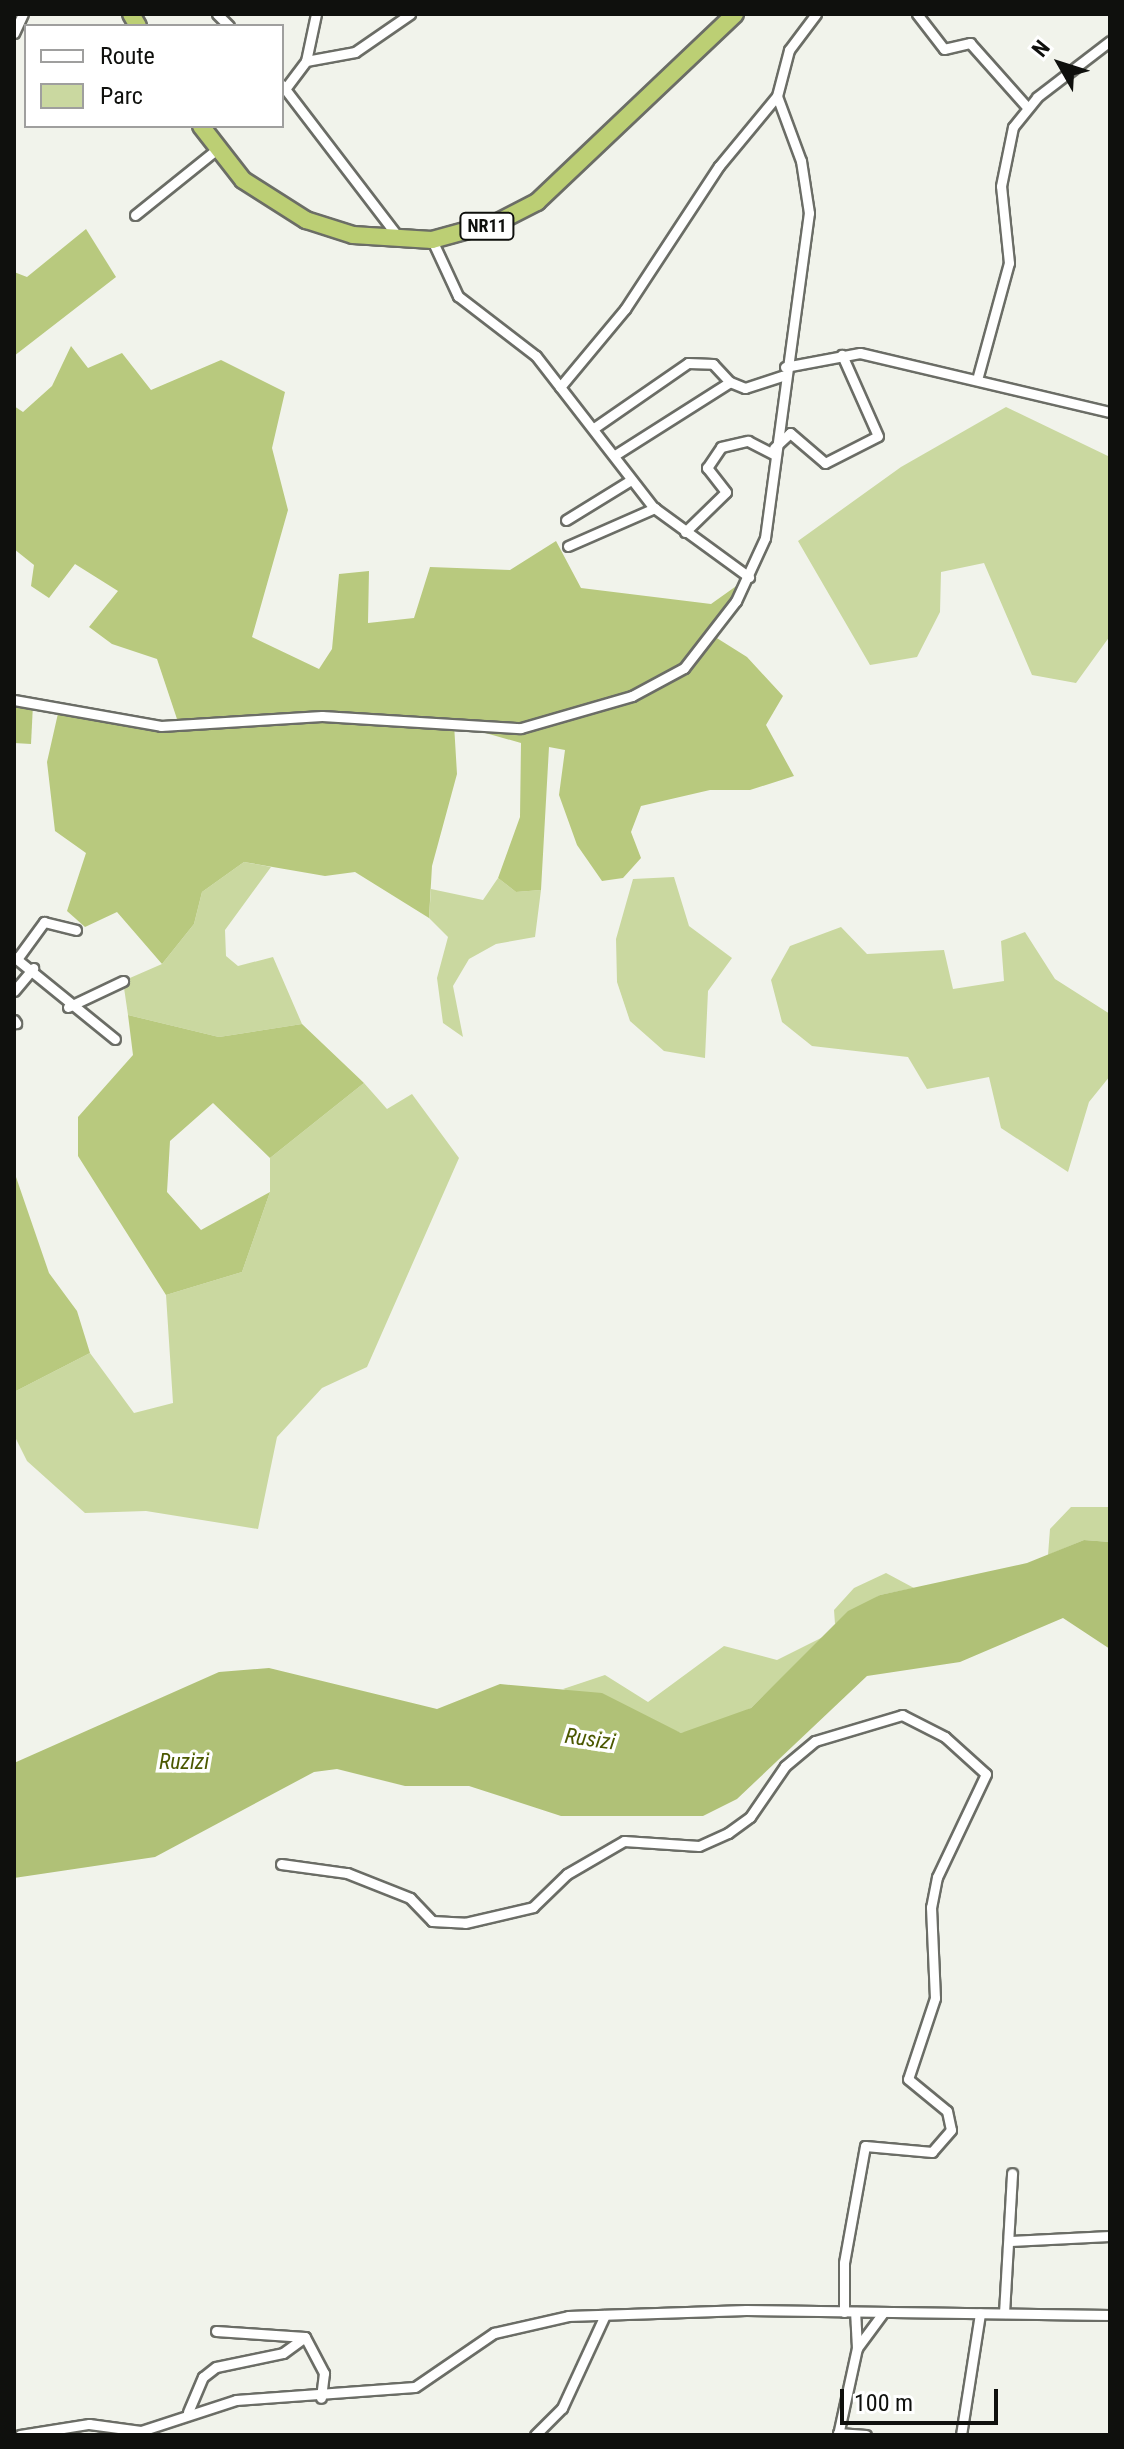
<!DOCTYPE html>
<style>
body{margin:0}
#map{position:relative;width:1124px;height:2449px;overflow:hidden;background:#f1f3eb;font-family:"Roboto Condensed",sans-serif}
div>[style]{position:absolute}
.green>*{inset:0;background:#cad8a0}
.forest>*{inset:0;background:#b8c97e}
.water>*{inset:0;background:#b0c177}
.roads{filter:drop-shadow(2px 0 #6b6d66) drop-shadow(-2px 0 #6b6d66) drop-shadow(0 2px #6b6d66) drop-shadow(0 -2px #6b6d66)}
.minor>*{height:9px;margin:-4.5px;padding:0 4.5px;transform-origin:4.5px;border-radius:4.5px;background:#fff}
.trunk>*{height:16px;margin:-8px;padding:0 8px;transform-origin:8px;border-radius:8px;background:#bccf74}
span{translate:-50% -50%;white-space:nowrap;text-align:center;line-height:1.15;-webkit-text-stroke:7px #fff;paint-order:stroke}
.shield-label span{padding:2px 6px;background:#fff;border:2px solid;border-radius:6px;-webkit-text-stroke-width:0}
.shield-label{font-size:18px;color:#0f100d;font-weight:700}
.water-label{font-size:22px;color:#4b5800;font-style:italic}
.frame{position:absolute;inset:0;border:16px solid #0f100d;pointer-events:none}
.legend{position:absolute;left:24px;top:24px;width:260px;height:104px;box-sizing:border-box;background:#fff;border:2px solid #9f9f9e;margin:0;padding:10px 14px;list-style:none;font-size:24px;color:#0f100d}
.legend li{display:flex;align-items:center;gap:16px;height:40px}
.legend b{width:40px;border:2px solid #9f9f9e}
.north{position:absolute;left:1020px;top:24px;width:80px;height:80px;-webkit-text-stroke:6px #fff;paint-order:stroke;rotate:309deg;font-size:22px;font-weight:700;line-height:32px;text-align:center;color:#0f100d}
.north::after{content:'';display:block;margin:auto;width:28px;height:36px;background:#0f100d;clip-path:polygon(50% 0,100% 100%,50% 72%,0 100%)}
.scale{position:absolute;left:840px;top:2389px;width:158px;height:36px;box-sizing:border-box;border:4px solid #0f100d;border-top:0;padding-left:10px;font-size:24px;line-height:28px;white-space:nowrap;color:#0f100d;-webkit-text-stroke:6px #fff;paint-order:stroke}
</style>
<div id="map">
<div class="green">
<div style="clip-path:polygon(1006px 407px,1110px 457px,1110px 636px,1076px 683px,1032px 675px,984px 563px,941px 572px,940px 612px,917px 657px,870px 665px,798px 541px,901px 467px)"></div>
<div style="clip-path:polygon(244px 862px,271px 867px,225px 930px,226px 956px,238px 966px,273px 957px,302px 1024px,219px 1037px,128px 1015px,123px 981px,162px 964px,194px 924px,202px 892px)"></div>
<div style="clip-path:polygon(674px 877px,689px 926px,732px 958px,708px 991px,705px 1058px,664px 1051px,630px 1021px,617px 982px,616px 939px,633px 879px)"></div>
<div style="clip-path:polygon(498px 878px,516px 892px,541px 890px,535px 937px,496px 944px,469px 959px,453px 986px,463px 1037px,443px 1023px,437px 978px,448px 937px,429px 918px,431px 889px,483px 900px)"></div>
<div style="clip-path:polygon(841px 927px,867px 954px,944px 950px,953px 989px,1004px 981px,1001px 941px,1025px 932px,1055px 979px,1110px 1014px,1110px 1076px,1089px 1102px,1068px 1172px,1001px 1128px,989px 1077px,927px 1089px,908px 1057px,812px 1046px,782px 1022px,771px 980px,790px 946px)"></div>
<div style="clip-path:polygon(364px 1083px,387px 1109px,412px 1094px,459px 1158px,367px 1367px,322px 1388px,277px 1437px,258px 1529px,146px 1511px,85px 1513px,27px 1461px,14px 1435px,14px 1392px,90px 1353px,134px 1413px,173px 1403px,166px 1295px,242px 1272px,270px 1192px,270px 1158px)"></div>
<div style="clip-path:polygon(1071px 1507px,1110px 1507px,1110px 1542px,1084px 1540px,1048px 1555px,1050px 1529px)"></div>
<div style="clip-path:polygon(886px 1573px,914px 1588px,880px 1595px,835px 1624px,834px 1610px,854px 1588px)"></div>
<div style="clip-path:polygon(825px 1636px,751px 1708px,711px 1728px,681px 1733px,563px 1689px,605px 1675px,648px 1702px,724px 1646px,777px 1660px)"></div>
</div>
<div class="forest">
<div style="clip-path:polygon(86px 229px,116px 277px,14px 356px,14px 272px,27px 277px)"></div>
<div style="clip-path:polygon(71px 346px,88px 368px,122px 353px,151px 390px,221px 360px,285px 392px,272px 448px,288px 510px,252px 637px,319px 669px,332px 649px,339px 574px,369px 571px,368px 623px,414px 618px,430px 567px,510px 570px,556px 541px,581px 588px,711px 604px,749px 577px,712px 635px,747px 657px,783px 696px,766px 725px,794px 776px,750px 790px,710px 790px,641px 806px,631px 832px,641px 858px,623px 878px,602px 881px,577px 845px,559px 795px,565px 750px,549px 747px,541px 890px,516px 892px,498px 878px,520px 817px,521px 743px,454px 724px,457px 774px,432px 866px,429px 918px,355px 872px,325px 876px,244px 862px,202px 892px,194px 924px,162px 964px,117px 912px,85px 927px,67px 911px,86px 853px,55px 831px,47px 762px,59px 709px,179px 725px,157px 659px,112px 644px,89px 627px,118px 591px,75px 564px,49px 598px,31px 586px,34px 565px,14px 549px,14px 406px,23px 412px,52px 386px)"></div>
<div style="clip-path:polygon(14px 698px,33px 704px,31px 744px,14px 743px)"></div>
<div style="clip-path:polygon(128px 1015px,219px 1037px,302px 1024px,364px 1083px,270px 1158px,213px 1103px,170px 1141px,167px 1192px,201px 1230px,270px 1192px,242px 1272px,166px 1295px,78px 1156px,78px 1117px,133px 1055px)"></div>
<div style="clip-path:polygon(14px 1149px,16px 1177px,49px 1273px,77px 1311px,90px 1353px,14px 1392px)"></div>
</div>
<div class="water">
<div style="clip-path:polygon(1084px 1540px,1110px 1542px,1110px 1649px,1063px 1618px,960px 1662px,867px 1676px,737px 1799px,703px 1816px,561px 1816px,469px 1786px,405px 1786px,337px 1769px,314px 1772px,155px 1857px,14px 1878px,14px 1763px,219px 1672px,269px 1668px,437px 1709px,500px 1684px,602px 1693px,681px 1733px,751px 1708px,848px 1611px,880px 1595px,1027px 1563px)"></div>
</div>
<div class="roads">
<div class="minor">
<div style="left:217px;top:14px;width:17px;rotate:45deg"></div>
<div style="left:917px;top:14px;width:44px;rotate:52.4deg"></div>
<div style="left:944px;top:49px;width:27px;rotate:-13deg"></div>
<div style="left:970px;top:43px;width:86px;rotate:48.3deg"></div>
<div style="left:14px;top:33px;width:21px;rotate:-65deg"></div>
<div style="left:306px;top:61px;width:50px;rotate:-10.4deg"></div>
<div style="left:355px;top:52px;width:67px;rotate:-34.6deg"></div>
<div style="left:282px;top:85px;width:193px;rotate:52.6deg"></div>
<div style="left:285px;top:89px;width:35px;rotate:-53deg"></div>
<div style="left:306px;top:61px;width:48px;rotate:-78deg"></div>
<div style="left:135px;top:215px;width:105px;rotate:-38.8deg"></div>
<div style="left:432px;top:240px;width:62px;rotate:65.1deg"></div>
<div style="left:458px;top:296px;width:98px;rotate:37.6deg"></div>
<div style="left:536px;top:356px;width:191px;rotate:52.2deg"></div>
<div style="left:653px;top:507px;width:119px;rotate:36.1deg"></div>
<div style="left:785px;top:367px;width:76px;rotate:-10.6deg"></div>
<div style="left:860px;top:353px;width:257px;rotate:13.3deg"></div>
<div style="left:978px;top:376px;width:117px;rotate:-74.7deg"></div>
<div style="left:1009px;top:263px;width:77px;rotate:-95.9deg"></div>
<div style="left:1001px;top:186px;width:60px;rotate:-78.5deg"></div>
<div style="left:1013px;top:127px;width:38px;rotate:-51deg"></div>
<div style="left:1037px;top:97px;width:92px;rotate:-37.5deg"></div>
<div style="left:560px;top:387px;width:102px;rotate:-50.2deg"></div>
<div style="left:625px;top:309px;width:171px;rotate:-56.7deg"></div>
<div style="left:719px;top:166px;width:91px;rotate:-50.4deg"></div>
<div style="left:594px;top:428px;width:114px;rotate:-34.7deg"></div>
<div style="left:688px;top:363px;width:25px;rotate:2deg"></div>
<div style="left:713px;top:364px;width:25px;rotate:47deg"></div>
<div style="left:774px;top:448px;width:22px;rotate:-43deg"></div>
<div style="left:790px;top:433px;width:46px;rotate:40.6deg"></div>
<div style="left:825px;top:463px;width:59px;rotate:-27deg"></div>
<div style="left:878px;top:436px;width:89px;rotate:-114deg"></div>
<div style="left:615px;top:455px;width:136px;rotate:-32.4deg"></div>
<div style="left:730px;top:382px;width:16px;rotate:22deg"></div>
<div style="left:745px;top:388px;width:40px;rotate:-18deg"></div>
<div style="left:566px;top:520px;width:76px;rotate:-31.6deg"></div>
<div style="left:685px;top:532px;width:57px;rotate:-44.3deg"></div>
<div style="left:726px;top:492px;width:31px;rotate:-128deg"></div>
<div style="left:707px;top:468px;width:25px;rotate:-56deg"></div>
<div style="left:721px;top:447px;width:28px;rotate:-13deg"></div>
<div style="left:748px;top:441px;width:29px;rotate:27deg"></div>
<div style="left:568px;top:546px;width:95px;rotate:-23.6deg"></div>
<div style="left:14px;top:700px;width:149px;rotate:10deg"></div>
<div style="left:161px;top:726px;width:161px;rotate:-3.6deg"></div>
<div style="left:322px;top:716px;width:199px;rotate:3.5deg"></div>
<div style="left:521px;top:728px;width:116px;rotate:-16.1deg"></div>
<div style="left:632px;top:696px;width:59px;rotate:-28.3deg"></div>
<div style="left:684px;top:668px;width:85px;rotate:-52.2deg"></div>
<div style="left:736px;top:601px;width:69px;rotate:-65.3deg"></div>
<div style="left:765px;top:538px;width:328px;rotate:-82.3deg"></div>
<div style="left:809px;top:213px;width:53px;rotate:-98.7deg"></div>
<div style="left:801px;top:161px;width:69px;rotate:-110.3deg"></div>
<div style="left:777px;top:96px;width:48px;rotate:-75.4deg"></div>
<div style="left:789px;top:50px;width:45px;rotate:-53.1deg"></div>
<div style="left:14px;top:957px;width:130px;rotate:39.1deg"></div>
<div style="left:17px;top:959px;width:46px;rotate:-53.9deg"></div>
<div style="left:44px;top:922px;width:33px;rotate:14deg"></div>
<div style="left:14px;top:991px;width:30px;rotate:-50deg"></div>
<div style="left:68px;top:1007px;width:61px;rotate:-25.3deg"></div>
<div style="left:14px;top:1020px;width:4px;rotate:56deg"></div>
<div style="left:281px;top:1864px;width:67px;rotate:7.8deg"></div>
<div style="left:347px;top:1873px;width:68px;rotate:21.6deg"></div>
<div style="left:410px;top:1898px;width:32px;rotate:46deg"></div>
<div style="left:432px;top:1921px;width:33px;rotate:3deg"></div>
<div style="left:465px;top:1923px;width:70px;rotate:-13.2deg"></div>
<div style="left:533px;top:1907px;width:47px;rotate:-44.1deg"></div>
<div style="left:567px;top:1874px;width:66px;rotate:-30.1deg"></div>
<div style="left:624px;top:1841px;width:75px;rotate:3.8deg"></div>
<div style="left:699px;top:1846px;width:32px;rotate:-24deg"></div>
<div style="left:728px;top:1833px;width:27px;rotate:-36deg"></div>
<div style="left:750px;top:1817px;width:62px;rotate:-55.5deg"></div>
<div style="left:785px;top:1766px;width:39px;rotate:-40deg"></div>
<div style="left:815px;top:1741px;width:91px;rotate:-16.6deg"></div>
<div style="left:902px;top:1715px;width:48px;rotate:27.1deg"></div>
<div style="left:945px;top:1737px;width:55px;rotate:42.1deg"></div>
<div style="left:986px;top:1774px;width:114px;rotate:115.4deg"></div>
<div style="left:937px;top:1877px;width:31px;rotate:101deg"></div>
<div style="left:931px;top:1907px;width:91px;rotate:87.5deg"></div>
<div style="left:935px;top:1998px;width:85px;rotate:108.4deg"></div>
<div style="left:908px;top:2079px;width:50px;rotate:39.4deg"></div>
<div style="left:947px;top:2111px;width:19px;rotate:78deg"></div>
<div style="left:951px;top:2130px;width:29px;rotate:131deg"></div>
<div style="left:932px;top:2152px;width:67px;rotate:-174.9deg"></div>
<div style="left:865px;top:2146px;width:119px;rotate:100.2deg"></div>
<div style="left:844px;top:2263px;width:49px;rotate:90deg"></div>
<div style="left:1010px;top:2241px;width:100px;rotate:-2.9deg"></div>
<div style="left:1004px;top:2313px;width:140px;rotate:-86.7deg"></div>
<div style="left:216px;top:2331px;width:89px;rotate:3.9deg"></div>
<div style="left:305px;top:2337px;width:41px;rotate:62.2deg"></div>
<div style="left:324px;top:2373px;width:25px;rotate:97deg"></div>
<div style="left:857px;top:2348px;width:44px;rotate:-53.4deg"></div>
<div style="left:188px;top:2412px;width:38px;rotate:-67deg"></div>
<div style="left:203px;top:2377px;width:16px;rotate:-38deg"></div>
<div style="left:216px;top:2367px;width:68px;rotate:-11.8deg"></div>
<div style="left:283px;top:2353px;width:27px;rotate:-36deg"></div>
<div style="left:838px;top:2433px;width:28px;rotate:4deg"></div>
<div style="left:20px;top:2435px;width:70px;rotate:-9.1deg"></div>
<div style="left:89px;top:2424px;width:52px;rotate:7.7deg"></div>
<div style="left:141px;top:2431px;width:100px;rotate:-18.1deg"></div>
<div style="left:236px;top:2400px;width:179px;rotate:-4.2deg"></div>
<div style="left:415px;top:2387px;width:96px;rotate:-34.4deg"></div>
<div style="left:494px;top:2333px;width:76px;rotate:-12.9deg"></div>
<div style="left:568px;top:2316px;width:178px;rotate:-1.9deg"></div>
<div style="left:746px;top:2310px;width:364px;rotate:0.8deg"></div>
<div style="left:535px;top:2435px;width:38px;rotate:-45deg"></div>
<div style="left:562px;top:2408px;width:102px;rotate:-65.2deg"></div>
<div style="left:838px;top:2435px;width:89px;rotate:-77.7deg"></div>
<div style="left:857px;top:2348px;width:36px;rotate:-93deg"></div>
<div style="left:961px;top:2435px;width:123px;rotate:-81.1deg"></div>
</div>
<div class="trunk">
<div style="left:131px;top:14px;width:14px;rotate:60deg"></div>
<div style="left:201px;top:126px;width:68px;rotate:52.1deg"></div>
<div style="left:243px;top:180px;width:75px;rotate:32.4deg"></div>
<div style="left:306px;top:220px;width:49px;rotate:17.7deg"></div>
<div style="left:353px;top:235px;width:79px;rotate:3.6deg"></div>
<div style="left:432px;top:240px;width:68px;rotate:-15.3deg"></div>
<div style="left:498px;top:222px;width:44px;rotate:-27.1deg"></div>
<div style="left:537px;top:202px;width:273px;rotate:-43.5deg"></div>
</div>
</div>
<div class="shield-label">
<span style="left:487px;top:226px">NR11</span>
</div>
<div class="water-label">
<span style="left:590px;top:1739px;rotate:8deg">Rusizi</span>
<span style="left:184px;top:1762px">Ruzizi</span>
</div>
<div class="frame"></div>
<ul class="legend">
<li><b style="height:10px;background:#fff"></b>Route</li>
<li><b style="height:22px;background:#cad8a0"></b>Parc</li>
</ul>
<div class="north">N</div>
<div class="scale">100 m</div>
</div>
